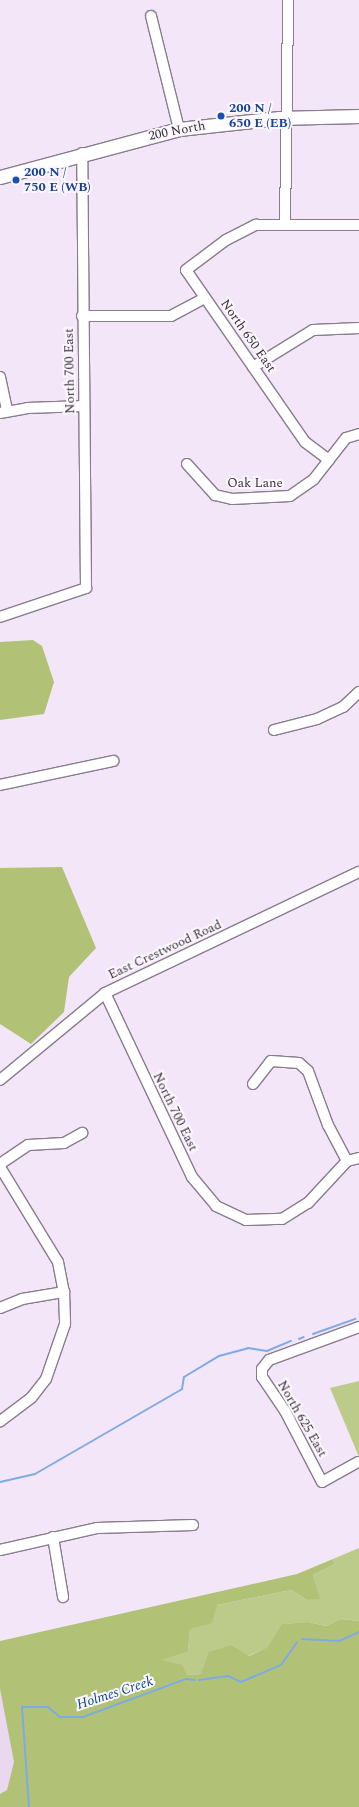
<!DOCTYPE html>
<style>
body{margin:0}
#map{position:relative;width:359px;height:1807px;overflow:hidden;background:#f4e6f9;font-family:Spectral,serif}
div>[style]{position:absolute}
.built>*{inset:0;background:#e9d8f0}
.green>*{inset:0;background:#bccb89}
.forest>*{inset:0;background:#b1c277}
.stream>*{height:2px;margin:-1px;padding:0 1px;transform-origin:1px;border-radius:1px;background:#7eaae6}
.roads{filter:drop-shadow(1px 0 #887c8d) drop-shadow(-1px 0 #887c8d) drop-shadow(0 1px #887c8d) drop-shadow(0 -1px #887c8d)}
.minor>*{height:10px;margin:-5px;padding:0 5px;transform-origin:5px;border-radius:5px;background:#fff}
.major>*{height:13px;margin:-6.5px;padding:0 6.5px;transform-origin:6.5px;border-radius:6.5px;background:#fff}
.dots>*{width:11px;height:11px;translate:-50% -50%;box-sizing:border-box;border:2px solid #fcf7fe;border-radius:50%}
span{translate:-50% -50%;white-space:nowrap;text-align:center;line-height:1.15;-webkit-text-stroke:4px #fcf7fe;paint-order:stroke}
.transit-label{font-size:13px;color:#164399;font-weight:700}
.left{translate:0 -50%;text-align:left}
.street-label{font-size:13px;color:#363038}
.water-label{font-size:14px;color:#044187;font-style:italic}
</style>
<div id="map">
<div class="built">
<div style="clip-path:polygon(0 1689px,15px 1762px,7px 1791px,0 1794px)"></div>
</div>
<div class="green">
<div style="clip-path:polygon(359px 1381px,359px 1457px,330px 1388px)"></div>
<div style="clip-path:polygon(359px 1548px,359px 1621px,341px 1619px,326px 1626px,308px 1622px,283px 1624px,269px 1647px,248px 1656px,232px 1645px,201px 1674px,187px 1675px,161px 1660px,188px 1652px,190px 1628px,217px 1605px,291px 1590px,307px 1600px,319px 1598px,313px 1575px,335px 1564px,333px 1559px)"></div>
</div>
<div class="forest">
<div style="clip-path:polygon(33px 640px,42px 646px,54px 682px,44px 714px,0 720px,0 642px)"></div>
<div style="clip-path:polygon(62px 867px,96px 948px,69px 977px,64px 1012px,31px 1044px,0 1024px,0 868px)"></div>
<div style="clip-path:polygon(333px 1559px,335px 1564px,313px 1575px,320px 1599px,307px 1600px,291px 1590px,217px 1605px,212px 1623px,190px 1629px,188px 1652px,162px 1660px,182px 1665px,187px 1675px,201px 1674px,209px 1652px,232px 1645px,249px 1656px,268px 1647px,282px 1624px,308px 1622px,326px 1626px,341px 1619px,359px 1621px,359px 1807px,0 1807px,0 1794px,7px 1790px,14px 1762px,0 1689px,0 1641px,297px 1574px)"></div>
</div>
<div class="stream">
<div style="left:313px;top:1334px;width:45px;rotate:-19.7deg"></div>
<div style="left:299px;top:1339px;width:5px;rotate:-22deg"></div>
<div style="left:0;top:1482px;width:36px;rotate:-13deg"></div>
<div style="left:35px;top:1474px;width:170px;rotate:-30deg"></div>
<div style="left:182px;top:1389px;width:12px;rotate:-81deg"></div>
<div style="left:184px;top:1377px;width:41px;rotate:-31deg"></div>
<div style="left:219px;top:1356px;width:30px;rotate:-15deg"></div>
<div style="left:248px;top:1348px;width:19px;rotate:9deg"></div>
<div style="left:267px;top:1351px;width:26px;rotate:-23deg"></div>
<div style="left:302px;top:1639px;width:37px;rotate:3deg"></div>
<div style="left:339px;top:1641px;width:22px;rotate:-24deg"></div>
<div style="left:199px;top:1680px;width:29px;rotate:-8deg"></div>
<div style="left:228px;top:1676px;width:14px;rotate:25deg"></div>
<div style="left:241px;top:1682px;width:43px;rotate:-23deg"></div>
<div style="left:281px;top:1665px;width:28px;rotate:-55deg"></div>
<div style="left:29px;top:1807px;width:100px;rotate:-94deg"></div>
<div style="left:22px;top:1707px;width:26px"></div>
<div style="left:48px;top:1707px;width:16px;rotate:40deg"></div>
<div style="left:60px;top:1717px;width:23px"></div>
<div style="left:83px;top:1717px;width:110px;rotate:-20.3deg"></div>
<div style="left:186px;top:1679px;width:9px;rotate:6deg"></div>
</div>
<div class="roads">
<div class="minor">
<div style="left:151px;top:16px;width:116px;rotate:76.1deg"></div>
<div style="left:285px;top:225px;width:225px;rotate:-89.2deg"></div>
<div style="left:82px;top:316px;width:89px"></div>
<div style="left:171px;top:316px;width:38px;rotate:-28deg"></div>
<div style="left:253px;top:367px;width:70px;rotate:-31.7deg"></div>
<div style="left:313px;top:330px;width:46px;rotate:-2.5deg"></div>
<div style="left:0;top:377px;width:35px;rotate:78deg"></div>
<div style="left:0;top:413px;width:27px;rotate:-10deg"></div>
<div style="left:27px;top:408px;width:57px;rotate:-2deg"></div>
<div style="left:329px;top:460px;width:30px;rotate:-143deg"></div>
<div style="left:305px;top:442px;width:209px;rotate:-124.7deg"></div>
<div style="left:186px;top:270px;width:50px;rotate:-36.9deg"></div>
<div style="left:226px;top:240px;width:34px;rotate:-27deg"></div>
<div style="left:256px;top:225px;width:103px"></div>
<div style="left:187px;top:464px;width:42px;rotate:47.9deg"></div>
<div style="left:215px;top:495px;width:17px;rotate:13deg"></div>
<div style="left:232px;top:499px;width:58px;rotate:-3deg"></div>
<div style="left:290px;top:496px;width:29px;rotate:-35deg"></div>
<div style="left:314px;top:479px;width:52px;rotate:-52deg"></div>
<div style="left:346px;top:438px;width:14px;rotate:-17deg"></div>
<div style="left:0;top:617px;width:91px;rotate:-18.6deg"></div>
<div style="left:86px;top:588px;width:435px;rotate:-90.5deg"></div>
<div style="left:274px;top:730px;width:44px;rotate:-14.3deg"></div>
<div style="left:317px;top:719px;width:29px;rotate:-25deg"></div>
<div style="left:343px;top:707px;width:22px;rotate:-43deg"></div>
<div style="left:0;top:785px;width:116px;rotate:-12deg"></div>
<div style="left:105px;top:993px;width:204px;rotate:64.7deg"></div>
<div style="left:192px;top:1177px;width:38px;rotate:50deg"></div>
<div style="left:216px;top:1206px;width:33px;rotate:25deg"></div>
<div style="left:246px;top:1220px;width:36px;rotate:-2deg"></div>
<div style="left:282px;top:1219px;width:31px;rotate:-32deg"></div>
<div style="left:308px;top:1203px;width:57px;rotate:-47.1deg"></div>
<div style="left:347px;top:1161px;width:12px;rotate:-14deg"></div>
<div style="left:0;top:1080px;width:136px;rotate:-39.6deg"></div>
<div style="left:105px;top:993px;width:281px;rotate:-25.5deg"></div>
<div style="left:253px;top:1084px;width:29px;rotate:-52deg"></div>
<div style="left:271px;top:1061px;width:28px;rotate:4deg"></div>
<div style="left:299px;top:1063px;width:12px;rotate:42deg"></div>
<div style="left:308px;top:1071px;width:58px;rotate:69.7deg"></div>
<div style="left:328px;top:1125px;width:41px;rotate:62.2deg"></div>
<div style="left:0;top:1164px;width:34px;rotate:-34deg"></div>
<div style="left:28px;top:1145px;width:36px;rotate:-3deg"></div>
<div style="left:64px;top:1143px;width:21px;rotate:-29deg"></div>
<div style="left:0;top:1167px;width:111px;rotate:58.6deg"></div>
<div style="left:58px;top:1262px;width:31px;rotate:79deg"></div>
<div style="left:64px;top:1292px;width:32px;rotate:88deg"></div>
<div style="left:65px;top:1324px;width:58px;rotate:109.1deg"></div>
<div style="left:46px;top:1379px;width:24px;rotate:128deg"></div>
<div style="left:31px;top:1398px;width:39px;rotate:143deg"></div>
<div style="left:0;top:1308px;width:24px;rotate:-22deg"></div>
<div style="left:22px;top:1299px;width:43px;rotate:-9.5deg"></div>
<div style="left:358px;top:1462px;width:41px;rotate:150.9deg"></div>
<div style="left:322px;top:1482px;width:80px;rotate:-117.5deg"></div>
<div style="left:285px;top:1411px;width:41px;rotate:-124.1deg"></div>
<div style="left:262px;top:1377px;width:8px;rotate:-90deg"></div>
<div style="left:262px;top:1369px;width:11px;rotate:-52deg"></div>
<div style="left:269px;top:1360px;width:96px;rotate:-20.1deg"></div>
<div style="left:53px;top:1537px;width:61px;rotate:80.5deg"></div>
<div style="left:0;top:1550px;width:99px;rotate:-12.8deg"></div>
<div style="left:97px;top:1528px;width:96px;rotate:-1.8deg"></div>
</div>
<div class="major">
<div style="left:0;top:177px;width:185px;rotate:-15deg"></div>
<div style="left:179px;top:129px;width:101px;rotate:-6.3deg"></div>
<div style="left:279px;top:118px;width:80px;rotate:-1.4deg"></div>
</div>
</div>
<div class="dots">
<div style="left:221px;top:116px;background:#1a4fb4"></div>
<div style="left:16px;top:180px;background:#1a4fb4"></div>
</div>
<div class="transit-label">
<span class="left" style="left:229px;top:116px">200 N /<br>650 E (EB)</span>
<span class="left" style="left:24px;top:180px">200 N /<br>750 E (WB)</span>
</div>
<div class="street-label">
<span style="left:177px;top:131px;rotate:-11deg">200 North</span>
<span style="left:248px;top:336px;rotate:55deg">North 650 East</span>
<span style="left:70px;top:371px;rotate:-91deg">North 700 East</span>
<span style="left:255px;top:483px">Oak Lane</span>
<span style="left:165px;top:950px;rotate:-25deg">East Crestwood Road</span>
<span style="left:175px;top:1112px;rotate:64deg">North 700 East</span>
<span style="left:302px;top:1419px;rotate:60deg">North 625 East</span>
</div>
<div class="water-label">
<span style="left:115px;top:1693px;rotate:-18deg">Holmes Creek</span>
</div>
</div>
